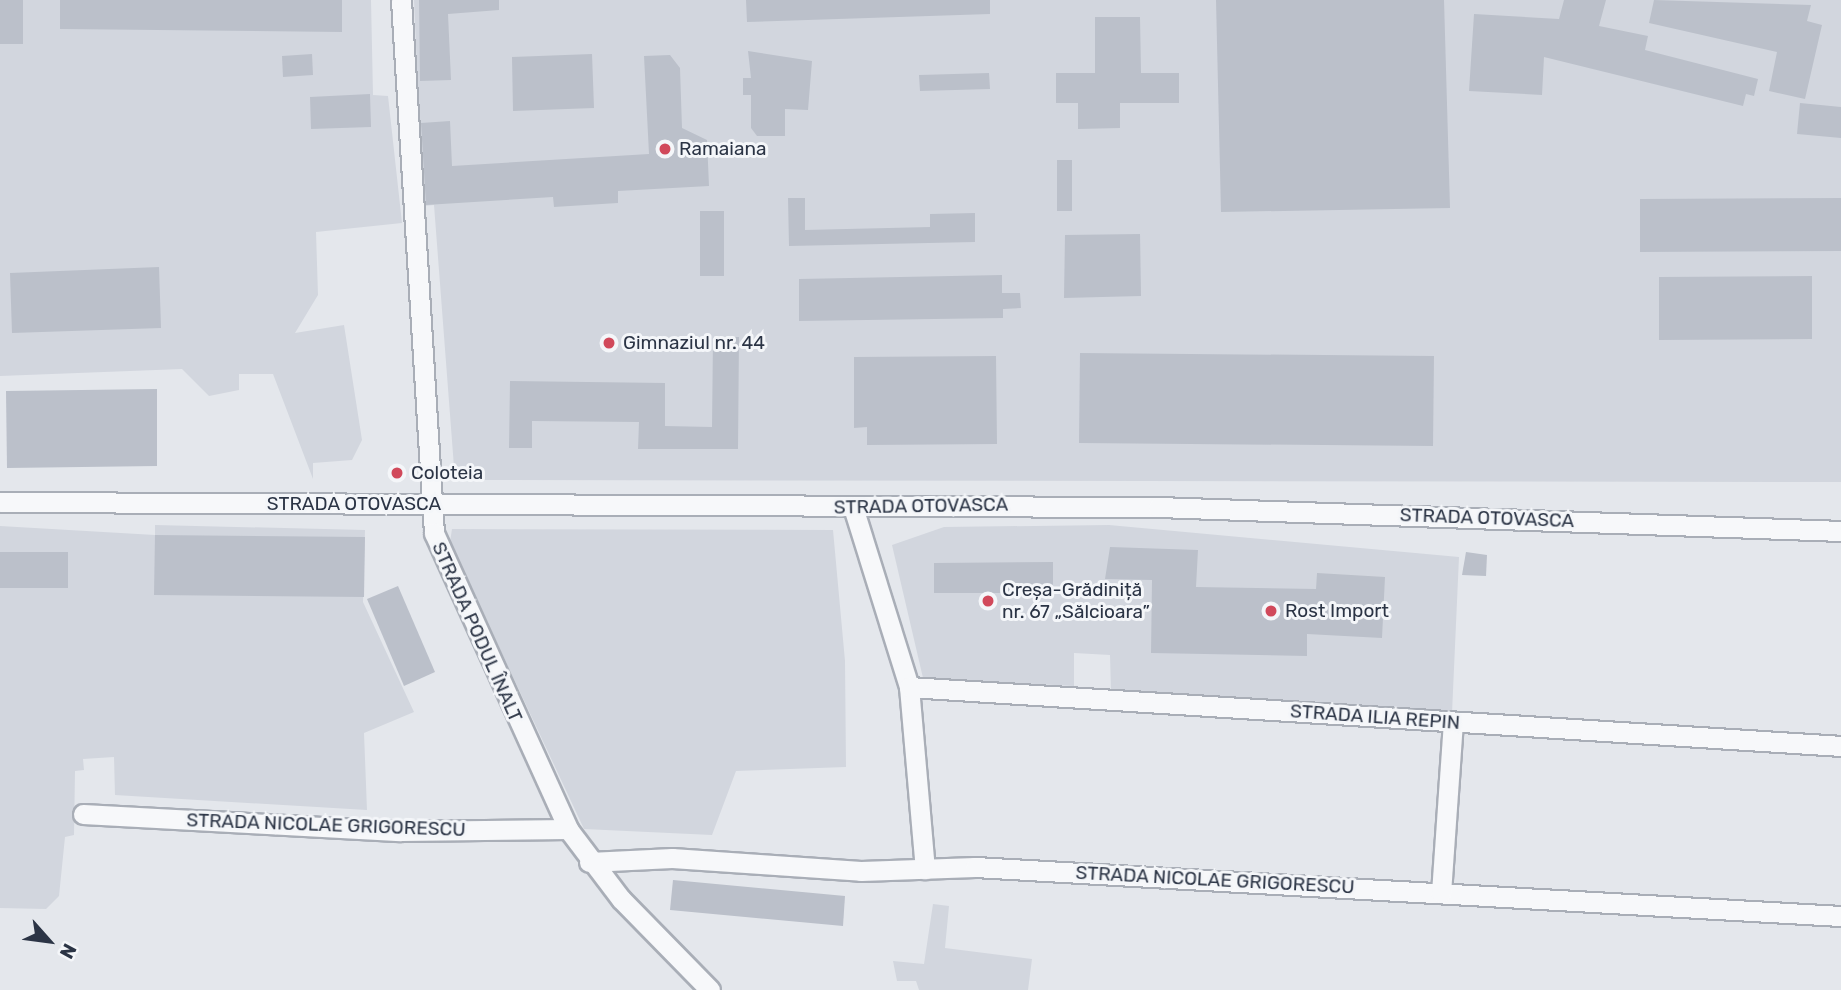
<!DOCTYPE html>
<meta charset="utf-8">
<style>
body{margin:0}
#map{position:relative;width:1841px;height:990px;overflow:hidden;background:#e4e7ec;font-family:Rubik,sans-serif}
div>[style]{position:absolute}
.built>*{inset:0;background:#d2d6de}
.building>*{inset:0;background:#bbc0ca}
.roads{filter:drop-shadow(2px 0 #a9aeb7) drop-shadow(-2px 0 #a9aeb7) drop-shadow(0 2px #a9aeb7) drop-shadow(0 -2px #a9aeb7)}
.minor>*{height:19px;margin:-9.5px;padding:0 9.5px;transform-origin:9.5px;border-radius:9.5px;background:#f7f8fa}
.dots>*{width:19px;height:19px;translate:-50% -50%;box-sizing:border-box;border:4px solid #f4f6f9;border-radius:50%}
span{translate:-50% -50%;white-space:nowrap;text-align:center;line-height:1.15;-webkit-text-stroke:6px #f4f6f9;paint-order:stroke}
.poi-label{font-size:19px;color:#2b3445}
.left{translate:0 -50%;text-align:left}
.street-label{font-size:19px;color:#2b3445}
.north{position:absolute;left:14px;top:906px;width:70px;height:70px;-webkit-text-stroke:5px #f4f6f9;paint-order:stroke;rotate:118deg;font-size:19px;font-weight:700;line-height:28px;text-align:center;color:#2b3445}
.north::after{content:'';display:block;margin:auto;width:24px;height:32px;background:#2b3445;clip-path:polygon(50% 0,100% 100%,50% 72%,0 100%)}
</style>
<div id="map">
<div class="built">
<div style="clip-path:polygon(0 0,371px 0,373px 95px,388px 96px,402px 223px,316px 232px,318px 295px,295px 333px,344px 325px,362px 440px,352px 460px,313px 463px,313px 479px,273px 374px,239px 374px,239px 390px,209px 396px,182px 369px,0 376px)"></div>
<div style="clip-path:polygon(414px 0,1841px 0,1841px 482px,455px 480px,434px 205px,423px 206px)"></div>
<div style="clip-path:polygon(155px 525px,365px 530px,363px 602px,414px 712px,364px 733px,367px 810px,115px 795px,114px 757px,83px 759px,84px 770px,75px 771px,74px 835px,65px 837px,59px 896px,46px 909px,0 908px,0 526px,155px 535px)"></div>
<div style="clip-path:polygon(1109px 525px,1459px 557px,1452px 713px,1111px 691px,1110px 655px,1074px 653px,1074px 686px,923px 678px,892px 545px,944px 527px)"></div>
<div style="clip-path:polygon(452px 529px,833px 530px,845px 661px,846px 767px,736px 771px,712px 835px,584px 829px,450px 542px)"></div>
<div style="clip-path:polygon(933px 904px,949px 906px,945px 948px,1032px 959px,1028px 990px,919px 990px,916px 981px,897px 981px,893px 961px,924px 964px)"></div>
</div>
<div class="building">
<div style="clip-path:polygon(0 0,23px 0,23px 44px,0 44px)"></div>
<div style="clip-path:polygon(60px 0,342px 0,342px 32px,60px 29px)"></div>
<div style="clip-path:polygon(419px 0,499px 0,499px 10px,448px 14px,451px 80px,420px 81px)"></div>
<div style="clip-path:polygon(746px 0,990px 0,990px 14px,747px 22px)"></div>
<div style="clip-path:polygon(1216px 0,1444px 0,1450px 208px,1221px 212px)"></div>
<div style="clip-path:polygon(1564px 0,1606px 0,1599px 26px,1648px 36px,1645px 50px,1758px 79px,1754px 96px,1746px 94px,1743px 106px,1544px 57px,1542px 95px,1469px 91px,1474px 14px,1559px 19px)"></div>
<div style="clip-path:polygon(1654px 0,1811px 5px,1807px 21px,1822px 25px,1805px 99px,1769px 91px,1777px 52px,1649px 23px)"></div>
<div style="clip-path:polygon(1095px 17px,1140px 17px,1141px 73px,1179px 73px,1179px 103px,1120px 103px,1120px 128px,1078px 129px,1078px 103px,1056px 103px,1056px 73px,1095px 73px)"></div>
<div style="clip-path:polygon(748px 51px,812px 61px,808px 110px,785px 109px,785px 136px,757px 136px,751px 128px,751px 95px,743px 95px,743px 78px,751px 78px)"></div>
<div style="clip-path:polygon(312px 54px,313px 75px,283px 77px,282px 56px)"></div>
<div style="clip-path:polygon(592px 54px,594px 108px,513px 111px,512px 57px)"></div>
<div style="clip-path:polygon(670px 55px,680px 68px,682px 128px,707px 140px,709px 186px,618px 191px,618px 203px,554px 207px,553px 197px,426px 205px,421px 123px,450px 121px,452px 166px,649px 154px,644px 56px)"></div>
<div style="clip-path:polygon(989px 73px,990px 89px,920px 91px,919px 75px)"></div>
<div style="clip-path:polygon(370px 94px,371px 127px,311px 129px,310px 97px)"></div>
<div style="clip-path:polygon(1800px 103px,1841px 107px,1841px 138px,1797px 134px)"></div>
<div style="clip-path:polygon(1057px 160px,1072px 160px,1072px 211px,1057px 211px)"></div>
<div style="clip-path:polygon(788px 198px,805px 198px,805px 230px,930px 227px,930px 214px,975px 213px,975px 242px,789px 246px)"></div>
<div style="clip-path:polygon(1841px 198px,1841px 251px,1640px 252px,1640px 199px)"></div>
<div style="clip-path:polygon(700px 211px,724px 211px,724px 276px,700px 276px)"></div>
<div style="clip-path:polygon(1140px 234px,1141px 296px,1064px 298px,1065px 235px)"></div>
<div style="clip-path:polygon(159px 267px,161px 328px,12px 333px,10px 273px)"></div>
<div style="clip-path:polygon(1002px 275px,1002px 293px,1020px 293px,1021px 308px,1003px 309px,1003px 318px,799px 321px,799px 279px)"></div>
<div style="clip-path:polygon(1812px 276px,1812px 339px,1659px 340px,1659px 277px)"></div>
<div style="clip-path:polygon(713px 337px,739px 337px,738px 449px,638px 449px,639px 422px,532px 421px,532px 448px,509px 448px,510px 381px,665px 383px,665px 426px,712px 427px)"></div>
<div style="clip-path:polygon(1080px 353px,1434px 356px,1433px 446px,1079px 443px)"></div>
<div style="clip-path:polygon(996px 356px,997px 444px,867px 445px,867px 427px,854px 428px,854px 357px)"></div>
<div style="clip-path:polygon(157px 389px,157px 466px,7px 468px,6px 391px)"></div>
<div style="clip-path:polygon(155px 535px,365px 537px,364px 597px,154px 595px)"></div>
<div style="clip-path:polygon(1110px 547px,1198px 550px,1196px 587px,1316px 589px,1317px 573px,1385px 577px,1382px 638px,1307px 634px,1307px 656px,1151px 653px,1152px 580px,1105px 579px)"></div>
<div style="clip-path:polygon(0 552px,68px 552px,68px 588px,0 588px)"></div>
<div style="clip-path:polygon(1466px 552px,1487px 555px,1486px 576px,1462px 575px)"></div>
<div style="clip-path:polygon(1053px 562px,1053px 593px,934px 593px,934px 563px)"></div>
<div style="clip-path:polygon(398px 586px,435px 672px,404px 686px,367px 599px)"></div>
<div style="clip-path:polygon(673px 880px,845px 896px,843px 926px,670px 910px)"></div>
</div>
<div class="roads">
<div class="minor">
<div style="left:401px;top:0;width:534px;rotate:86.46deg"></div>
<div style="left:434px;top:533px;width:325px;rotate:65.6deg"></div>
<div style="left:568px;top:829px;width:88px;rotate:52.9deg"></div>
<div style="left:621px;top:899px;width:127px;rotate:45.6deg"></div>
<div style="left:0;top:502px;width:1158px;rotate:0.25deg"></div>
<div style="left:1158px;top:507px;width:683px;rotate:2.01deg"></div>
<div style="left:853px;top:507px;width:189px;rotate:72.7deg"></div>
<div style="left:909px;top:687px;width:183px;rotate:85deg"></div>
<div style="left:909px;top:687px;width:934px;rotate:3.62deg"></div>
<div style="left:83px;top:814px;width:318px;rotate:3.1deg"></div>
<div style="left:401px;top:831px;width:167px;rotate:-0.7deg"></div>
<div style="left:589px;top:862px;width:83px;rotate:-2.8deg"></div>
<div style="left:672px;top:858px;width:189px;rotate:3.9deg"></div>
<div style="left:861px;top:871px;width:114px;rotate:-2deg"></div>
<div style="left:975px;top:867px;width:867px;rotate:3.24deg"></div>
<div style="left:1441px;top:893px;width:170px;rotate:-86deg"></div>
</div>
</div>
<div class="dots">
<div style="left:665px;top:149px;background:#d1495b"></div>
<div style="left:609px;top:343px;background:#d1495b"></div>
<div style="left:397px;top:473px;background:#d1495b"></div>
<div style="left:988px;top:601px;background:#d1495b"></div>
<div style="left:1271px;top:611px;background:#d1495b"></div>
</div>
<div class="poi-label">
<span class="left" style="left:679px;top:149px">Ramaiana</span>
<span class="left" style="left:623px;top:343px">Gimnaziul nr. 44</span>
<span class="left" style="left:411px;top:473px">Coloteia</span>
<span class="left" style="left:1002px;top:601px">Creșa-Grădiniță<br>nr. 67 „Sălcioara”</span>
<span class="left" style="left:1285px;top:611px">Rost Import</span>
</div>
<div class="street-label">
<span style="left:354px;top:504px">STRADA OTOVASCA</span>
<span style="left:921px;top:506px;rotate:-1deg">STRADA OTOVASCA</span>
<span style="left:1487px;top:518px;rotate:2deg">STRADA OTOVASCA</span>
<span style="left:477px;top:632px;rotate:66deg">STRADA PODUL ÎNALT</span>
<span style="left:1375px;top:717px;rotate:4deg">STRADA ILIA REPIN</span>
<span style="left:326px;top:825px;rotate:2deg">STRADA NICOLAE GRIGORESCU</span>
<span style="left:1215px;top:880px;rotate:3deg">STRADA NICOLAE GRIGORESCU</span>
</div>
<div class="north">N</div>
</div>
